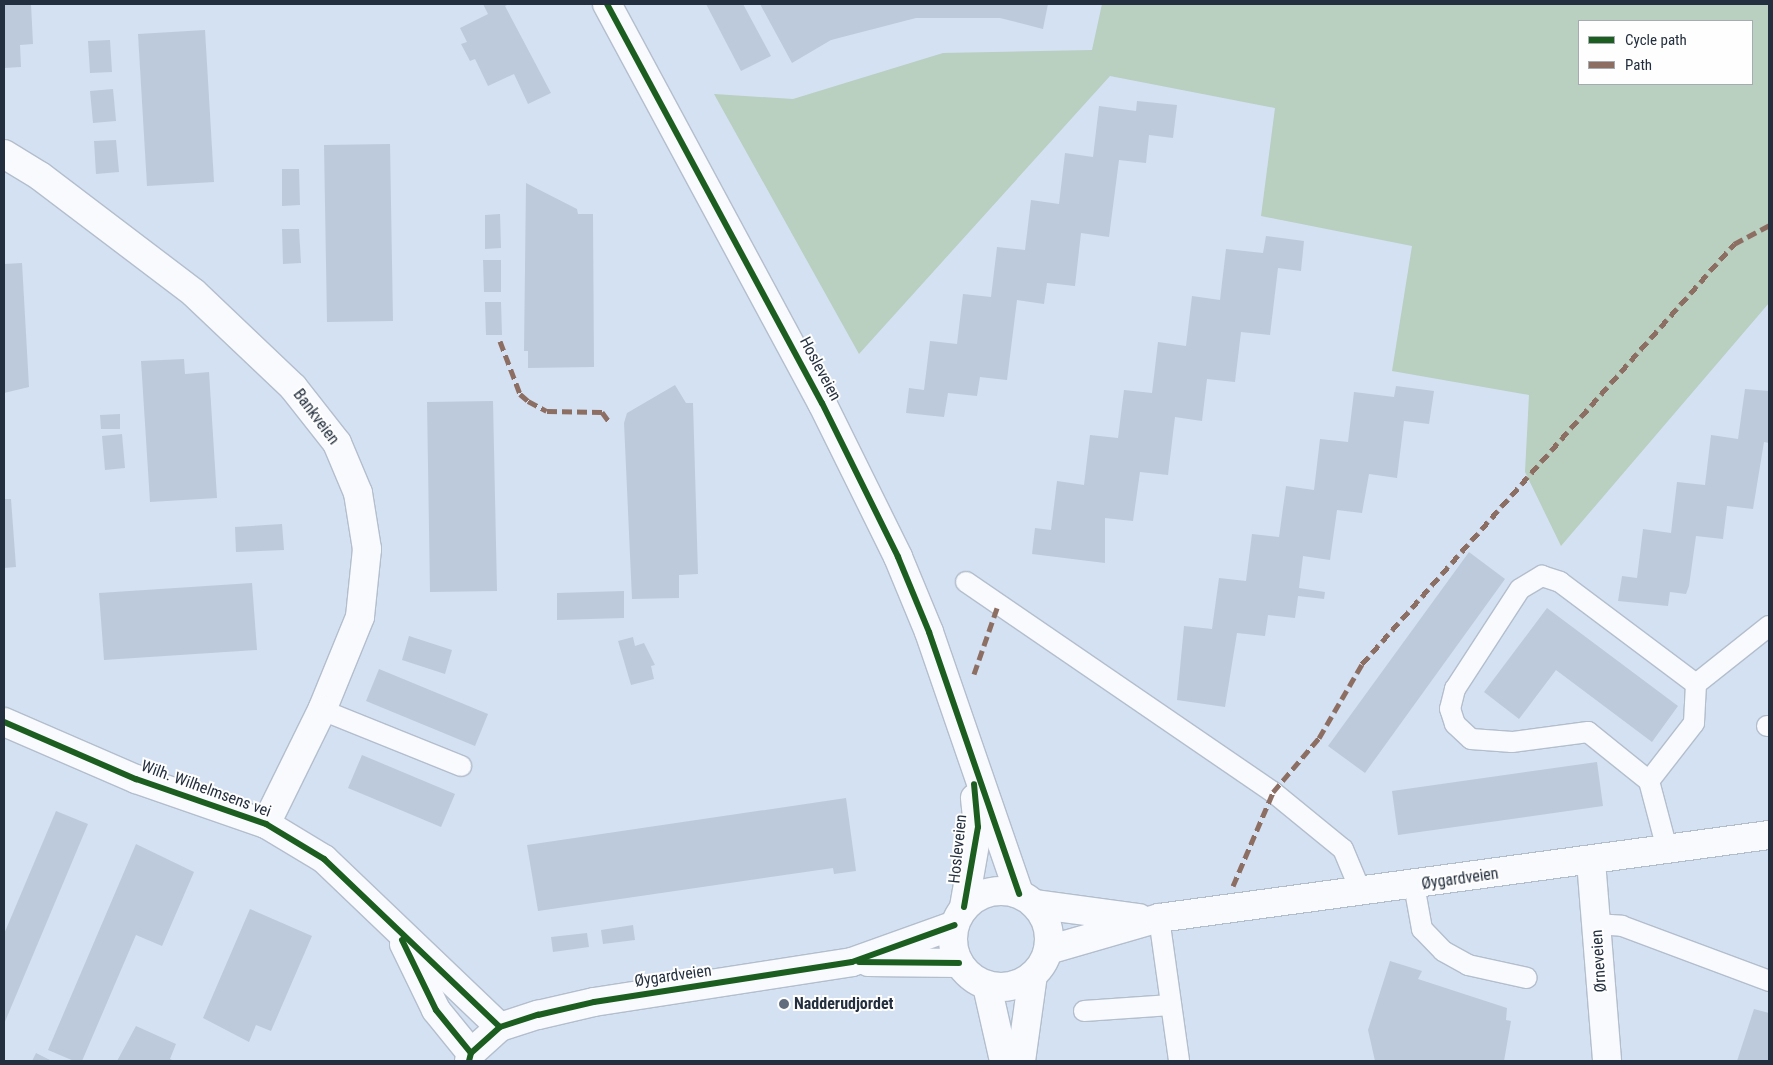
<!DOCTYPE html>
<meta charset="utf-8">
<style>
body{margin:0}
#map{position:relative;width:1773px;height:1065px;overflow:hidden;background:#d4e1f2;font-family:"Roboto Condensed",sans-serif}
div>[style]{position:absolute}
.green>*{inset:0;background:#b9cfbf}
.building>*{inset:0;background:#bccadc}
.roads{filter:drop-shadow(1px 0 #b3becd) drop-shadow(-1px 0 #b3becd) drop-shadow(0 1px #b3becd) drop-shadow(0 -1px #b3becd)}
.service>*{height:20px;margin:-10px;padding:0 10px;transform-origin:10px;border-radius:10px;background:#f9fafd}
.minor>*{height:28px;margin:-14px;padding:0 14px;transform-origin:14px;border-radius:14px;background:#f9fafd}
.tertiary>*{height:28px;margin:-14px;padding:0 14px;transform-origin:14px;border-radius:14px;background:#f9fafd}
.tertiary>.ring{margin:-14px;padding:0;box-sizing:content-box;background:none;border:28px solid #f9fafd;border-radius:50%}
.quiet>*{height:5px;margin-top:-2.5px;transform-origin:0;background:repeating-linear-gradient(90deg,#8d6e63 0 10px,transparent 0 15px)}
.cycleway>*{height:6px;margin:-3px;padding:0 3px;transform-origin:3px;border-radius:3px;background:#1b5e20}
.dots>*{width:14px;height:14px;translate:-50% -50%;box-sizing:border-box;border:2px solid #fefefe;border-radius:50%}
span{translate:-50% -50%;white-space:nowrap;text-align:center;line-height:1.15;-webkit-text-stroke:4px #fefefe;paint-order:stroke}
.street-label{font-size:16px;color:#232f3e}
.poi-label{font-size:16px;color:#232f3e;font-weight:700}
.left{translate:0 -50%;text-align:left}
.frame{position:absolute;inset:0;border:5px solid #232f3e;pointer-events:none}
.legend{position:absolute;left:1578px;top:20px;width:175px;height:65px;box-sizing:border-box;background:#fefefe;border:1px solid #a6abb1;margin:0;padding:6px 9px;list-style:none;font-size:15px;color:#232f3e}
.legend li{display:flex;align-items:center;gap:10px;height:25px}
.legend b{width:25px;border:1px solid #a6abb1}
</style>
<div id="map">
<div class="green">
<div style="clip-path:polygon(evenodd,1102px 4px,1769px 4px,1769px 303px,1561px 546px,1525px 472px,1529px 395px,1392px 371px,1412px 246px,1261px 216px,1275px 108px,1110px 76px,859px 354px,714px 94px,793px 99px,943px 53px,1092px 50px,1102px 4px,1579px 21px,1752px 21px,1752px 84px,1579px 84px,1579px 21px)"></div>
</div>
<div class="building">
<div style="clip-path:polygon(4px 4px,31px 4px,33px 44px,20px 45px,21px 67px,4px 68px)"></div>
<div style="clip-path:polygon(483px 4px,509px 4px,505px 6px,551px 93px,528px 104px,514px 74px,488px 86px,475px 59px,470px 61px,461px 44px,467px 42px,460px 28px,488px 14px)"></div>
<div style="clip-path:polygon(706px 4px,743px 4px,771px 56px,741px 71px)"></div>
<div style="clip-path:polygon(760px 4px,1048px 4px,1043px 29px,1000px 18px,916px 18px,831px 40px,792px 63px)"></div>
<div style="clip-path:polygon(205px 30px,214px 182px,147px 186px,138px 34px)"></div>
<div style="clip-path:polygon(110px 40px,112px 72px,90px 73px,88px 41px)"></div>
<div style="clip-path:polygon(113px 89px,116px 121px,93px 123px,90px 91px)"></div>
<div style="clip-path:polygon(1137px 101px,1177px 105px,1173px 138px,1149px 135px,1146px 163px,1119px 160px,1109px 237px,1081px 233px,1075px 286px,1047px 283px,1044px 304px,1017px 300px,1007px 380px,980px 377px,977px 396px,948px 393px,944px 417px,906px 413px,909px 388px,924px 390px,930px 341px,957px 344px,963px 294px,991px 297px,997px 247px,1025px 250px,1031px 200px,1059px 204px,1065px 153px,1093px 157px,1099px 106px,1136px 111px)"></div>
<div style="clip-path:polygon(116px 140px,119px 172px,96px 174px,94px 141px)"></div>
<div style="clip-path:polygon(390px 144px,393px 321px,327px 322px,324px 145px)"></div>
<div style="clip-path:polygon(282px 169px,299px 169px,300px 205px,282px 206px)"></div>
<div style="clip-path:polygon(526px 183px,577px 209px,578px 214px,593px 214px,594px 367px,528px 368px,528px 351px,524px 351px)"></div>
<div style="clip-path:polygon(500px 214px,501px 248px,485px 249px,485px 215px)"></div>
<div style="clip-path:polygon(282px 229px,299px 229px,301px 263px,283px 264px)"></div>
<div style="clip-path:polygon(1266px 236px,1304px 241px,1301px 271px,1278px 268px,1270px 335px,1241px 332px,1235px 382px,1207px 379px,1202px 421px,1175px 417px,1168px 475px,1140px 472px,1133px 521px,1105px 518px,1105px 563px,1032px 554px,1035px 528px,1051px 530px,1057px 481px,1084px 485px,1090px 435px,1118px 438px,1124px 390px,1152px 393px,1158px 342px,1186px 346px,1192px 296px,1220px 300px,1226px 249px,1263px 253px)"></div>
<div style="clip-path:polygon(483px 260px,501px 260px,501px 292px,484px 292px)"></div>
<div style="clip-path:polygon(22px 263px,29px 387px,4px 393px,4px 264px)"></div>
<div style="clip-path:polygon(485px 302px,501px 302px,502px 335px,486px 335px)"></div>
<div style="clip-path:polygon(184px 359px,185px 374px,209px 372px,217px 498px,150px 502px,141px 361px)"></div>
<div style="clip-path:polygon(675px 385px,686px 403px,693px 403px,698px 574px,679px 575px,679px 598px,632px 599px,624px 423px,627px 413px)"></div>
<div style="clip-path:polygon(1396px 386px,1434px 391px,1429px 424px,1404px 421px,1397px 478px,1369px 474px,1362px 513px,1337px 510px,1330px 560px,1303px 556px,1299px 588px,1325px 592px,1324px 599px,1298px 596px,1295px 618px,1268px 615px,1265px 636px,1237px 633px,1225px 707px,1177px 700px,1184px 626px,1212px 629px,1219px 578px,1246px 581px,1252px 534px,1279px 537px,1286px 486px,1314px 490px,1320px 439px,1348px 442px,1354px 392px,1394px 397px)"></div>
<div style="clip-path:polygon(1745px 389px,1769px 391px,1769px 443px,1764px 442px,1753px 509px,1727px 506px,1723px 539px,1696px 536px,1689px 586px,1686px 594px,1670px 592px,1668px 606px,1618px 601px,1622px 576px,1637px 578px,1643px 529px,1671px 533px,1677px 482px,1705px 485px,1711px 435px,1738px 439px)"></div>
<div style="clip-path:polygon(493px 401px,497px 591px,430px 592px,427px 402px)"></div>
<div style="clip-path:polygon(120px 414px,120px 429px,101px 429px,100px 415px)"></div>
<div style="clip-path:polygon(122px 434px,125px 468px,105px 470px,102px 436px)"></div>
<div style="clip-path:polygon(4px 499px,11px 499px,16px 567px,4px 568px)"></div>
<div style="clip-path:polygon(282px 524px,284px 550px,236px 552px,235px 527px)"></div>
<div style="clip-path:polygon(1469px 552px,1505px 579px,1365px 773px,1328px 746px)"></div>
<div style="clip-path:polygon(252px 583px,257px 650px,104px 660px,99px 593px)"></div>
<div style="clip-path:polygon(624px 591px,624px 618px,557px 620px,557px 593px)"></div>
<div style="clip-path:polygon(1547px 608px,1678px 706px,1652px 742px,1556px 670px,1519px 719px,1484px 692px)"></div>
<div style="clip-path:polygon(409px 636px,452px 650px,445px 674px,402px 660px)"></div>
<div style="clip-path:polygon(633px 637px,635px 646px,644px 643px,655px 665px,651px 666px,654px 679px,631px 685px,618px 641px)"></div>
<div style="clip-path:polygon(379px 669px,488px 714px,475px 746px,366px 701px)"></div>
<div style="clip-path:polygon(362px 755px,455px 794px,441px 827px,348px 788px)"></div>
<div style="clip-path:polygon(1597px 762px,1603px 806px,1398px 835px,1392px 791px)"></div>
<div style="clip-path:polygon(846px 798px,856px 871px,834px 874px,833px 868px,538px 911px,527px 845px)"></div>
<div style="clip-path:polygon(56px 811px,88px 824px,4px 1024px,4px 934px)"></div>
<div style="clip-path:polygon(136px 844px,194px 872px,162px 946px,136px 935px,82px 1061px,74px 1061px,48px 1050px)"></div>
<div style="clip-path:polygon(250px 909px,312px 936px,271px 1031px,256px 1025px,249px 1042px,203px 1018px)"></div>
<div style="clip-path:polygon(633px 925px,635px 940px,603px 944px,601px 930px)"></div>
<div style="clip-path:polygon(587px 933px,589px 947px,553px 952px,551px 937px)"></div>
<div style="clip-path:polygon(1390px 961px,1422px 971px,1418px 979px,1507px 1008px,1506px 1020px,1511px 1021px,1504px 1061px,1375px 1061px,1368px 1030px)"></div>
<div style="clip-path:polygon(1754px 1009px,1769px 1013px,1769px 1061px,1737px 1061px)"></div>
<div style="clip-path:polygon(136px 1026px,176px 1044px,170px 1059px,175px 1061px,117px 1061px)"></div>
<div style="clip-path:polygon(36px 1053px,50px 1060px,49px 1061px,32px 1061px)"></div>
</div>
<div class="roads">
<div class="service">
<div style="left:966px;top:582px;width:372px;rotate:34.4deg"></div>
<div style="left:1273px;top:792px;width:90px;rotate:39.2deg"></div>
<div style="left:1343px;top:849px;width:47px;rotate:67.3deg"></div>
<div style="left:1696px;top:684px;width:93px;rotate:-38.5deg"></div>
<div style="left:322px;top:710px;width:150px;rotate:21.9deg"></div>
<div style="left:1767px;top:726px;width:2px"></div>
<div style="left:1649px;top:781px;width:78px;rotate:-141.2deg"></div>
<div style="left:1588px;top:732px;width:77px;rotate:172.5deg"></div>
<div style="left:1512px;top:742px;width:41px;rotate:-175.8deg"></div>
<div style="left:1471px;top:739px;width:22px;rotate:-137deg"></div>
<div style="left:1455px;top:724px;width:16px;rotate:-108deg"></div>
<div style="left:1450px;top:709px;width:21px;rotate:-76deg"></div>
<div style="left:1455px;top:689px;width:119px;rotate:-57deg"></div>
<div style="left:1520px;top:589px;width:26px;rotate:-31deg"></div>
<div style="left:1542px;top:576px;width:19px;rotate:18deg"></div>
<div style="left:1560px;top:582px;width:170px;rotate:36.9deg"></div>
<div style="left:1696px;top:684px;width:39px;rotate:93deg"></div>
<div style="left:1694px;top:723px;width:73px;rotate:127.8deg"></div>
<div style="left:1649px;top:781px;width:70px;rotate:75.2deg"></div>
<div style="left:1414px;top:885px;width:45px;rotate:79.7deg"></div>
<div style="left:1422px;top:929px;width:30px;rotate:46deg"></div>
<div style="left:1443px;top:951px;width:29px;rotate:29deg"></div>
<div style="left:1468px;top:965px;width:60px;rotate:12.4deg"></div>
<div style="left:1159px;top:918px;width:144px;rotate:82deg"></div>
<div style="left:1596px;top:924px;width:26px;rotate:4deg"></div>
<div style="left:1622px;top:926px;width:157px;rotate:20.5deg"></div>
<div style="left:1084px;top:1011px;width:87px;rotate:-3.9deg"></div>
</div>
<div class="minor">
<div style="left:4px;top:154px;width:42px;rotate:31.4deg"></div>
<div style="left:40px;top:176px;width:193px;rotate:37.2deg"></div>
<div style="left:194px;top:293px;width:137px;rotate:43.5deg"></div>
<div style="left:293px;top:387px;width:71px;rotate:51.8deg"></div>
<div style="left:337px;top:443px;width:54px;rotate:67.2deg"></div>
<div style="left:358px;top:493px;width:57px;rotate:80.9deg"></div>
<div style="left:367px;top:549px;width:68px;rotate:95.9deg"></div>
<div style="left:360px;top:617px;width:100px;rotate:112.2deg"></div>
<div style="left:322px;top:710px;width:127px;rotate:116.2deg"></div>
<div style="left:1591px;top:861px;width:201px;rotate:85.4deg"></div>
<div style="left:987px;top:986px;width:77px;rotate:77.2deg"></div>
<div style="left:1021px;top:1061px;width:87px;rotate:-82.1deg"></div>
</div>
<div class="tertiary">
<div style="left:607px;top:4px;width:453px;rotate:61.7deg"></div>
<div style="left:822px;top:403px;width:172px;rotate:63.7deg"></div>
<div style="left:898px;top:557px;width:81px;rotate:67.5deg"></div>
<div style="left:929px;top:632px;width:277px;rotate:71deg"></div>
<div style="left:4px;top:722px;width:144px;rotate:23.4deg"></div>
<div style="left:136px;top:779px;width:138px;rotate:19.1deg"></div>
<div style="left:266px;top:824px;width:68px;rotate:31.1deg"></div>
<div style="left:324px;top:859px;width:243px;rotate:43.7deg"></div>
<div class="ring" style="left:953px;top:891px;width:68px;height:68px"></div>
<div style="left:1034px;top:904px;width:106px;rotate:7.6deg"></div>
<div style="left:964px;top:907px;width:81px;rotate:-80.1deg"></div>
<div style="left:978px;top:827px;width:29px;rotate:-96deg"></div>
<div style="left:404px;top:944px;width:73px;rotate:64.1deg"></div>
<div style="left:436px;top:1010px;width:55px;rotate:50.9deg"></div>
<div style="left:1048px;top:950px;width:116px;rotate:-16.1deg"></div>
<div style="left:1159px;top:918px;width:616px;rotate:-7.75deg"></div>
<div style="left:868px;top:962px;width:91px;rotate:0.6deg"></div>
<div style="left:469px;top:1061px;width:8px;rotate:-76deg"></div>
<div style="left:471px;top:1053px;width:39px;rotate:-42deg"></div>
<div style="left:500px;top:1027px;width:40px;rotate:-18deg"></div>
<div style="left:538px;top:1015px;width:57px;rotate:-13.1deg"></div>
<div style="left:594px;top:1002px;width:261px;rotate:-8.8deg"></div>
<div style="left:852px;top:962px;width:109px;rotate:-19.8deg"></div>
</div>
</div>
<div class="quiet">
<div style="left:500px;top:341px;width:57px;rotate:69.3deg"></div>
<div style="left:520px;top:394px;width:11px;rotate:41deg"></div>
<div style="left:528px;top:401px;width:21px;rotate:28deg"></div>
<div style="left:547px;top:411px;width:55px;rotate:1deg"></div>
<div style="left:602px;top:412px;width:14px;rotate:54deg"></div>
<div style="left:974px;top:674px;width:73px;rotate:-70.8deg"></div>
<div style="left:1233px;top:886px;width:102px;rotate:-66.9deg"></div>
<div style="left:1273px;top:792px;width:71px;rotate:-49.6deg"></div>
<div style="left:1319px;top:738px;width:86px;rotate:-59.8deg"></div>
<div style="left:1362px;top:664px;width:561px;rotate:-48.47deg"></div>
<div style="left:1734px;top:244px;width:40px;rotate:-28deg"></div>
</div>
<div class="cycleway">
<div style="left:607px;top:4px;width:453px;rotate:61.7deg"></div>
<div style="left:822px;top:403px;width:172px;rotate:63.7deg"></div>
<div style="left:898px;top:557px;width:81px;rotate:67.5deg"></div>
<div style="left:929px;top:632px;width:277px;rotate:71deg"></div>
<div style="left:4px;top:722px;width:144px;rotate:23.4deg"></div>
<div style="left:136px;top:779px;width:138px;rotate:19.1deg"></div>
<div style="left:266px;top:824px;width:68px;rotate:31.1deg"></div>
<div style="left:324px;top:859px;width:243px;rotate:43.7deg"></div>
<div style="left:964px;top:907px;width:81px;rotate:-80.1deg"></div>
<div style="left:978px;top:827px;width:43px;rotate:-95.3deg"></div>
<div style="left:402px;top:940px;width:78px;rotate:64.1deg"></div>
<div style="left:436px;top:1010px;width:55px;rotate:50.9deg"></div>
<div style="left:859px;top:962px;width:100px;rotate:0.6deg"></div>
<div style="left:469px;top:1061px;width:8px;rotate:-76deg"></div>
<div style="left:471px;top:1053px;width:39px;rotate:-42deg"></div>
<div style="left:500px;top:1027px;width:40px;rotate:-18deg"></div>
<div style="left:538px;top:1015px;width:57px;rotate:-13.1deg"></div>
<div style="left:594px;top:1002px;width:261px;rotate:-8.8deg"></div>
<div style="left:852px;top:962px;width:109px;rotate:-19.8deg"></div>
</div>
<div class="dots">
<div style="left:784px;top:1004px;background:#616d7d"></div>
</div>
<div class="street-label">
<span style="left:820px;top:369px;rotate:62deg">Hosleveien</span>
<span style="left:316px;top:417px;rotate:53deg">Bankveien</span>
<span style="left:206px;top:789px;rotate:20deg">Wilh. Wilhelmsens vei</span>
<span style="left:958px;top:849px;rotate:-84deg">Hosleveien</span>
<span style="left:1460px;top:879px;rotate:-8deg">Øygardveien</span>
<span style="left:1599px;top:961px;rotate:-94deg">Ørneveien</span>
<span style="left:673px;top:976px;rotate:-8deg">Øygardveien</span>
</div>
<div class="poi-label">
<span class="left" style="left:794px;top:1004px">Nadderudjordet</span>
</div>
<div class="frame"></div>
<ul class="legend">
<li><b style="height:6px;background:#1b5e20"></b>Cycle path</li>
<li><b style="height:6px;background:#8d6e63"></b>Path</li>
</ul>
</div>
